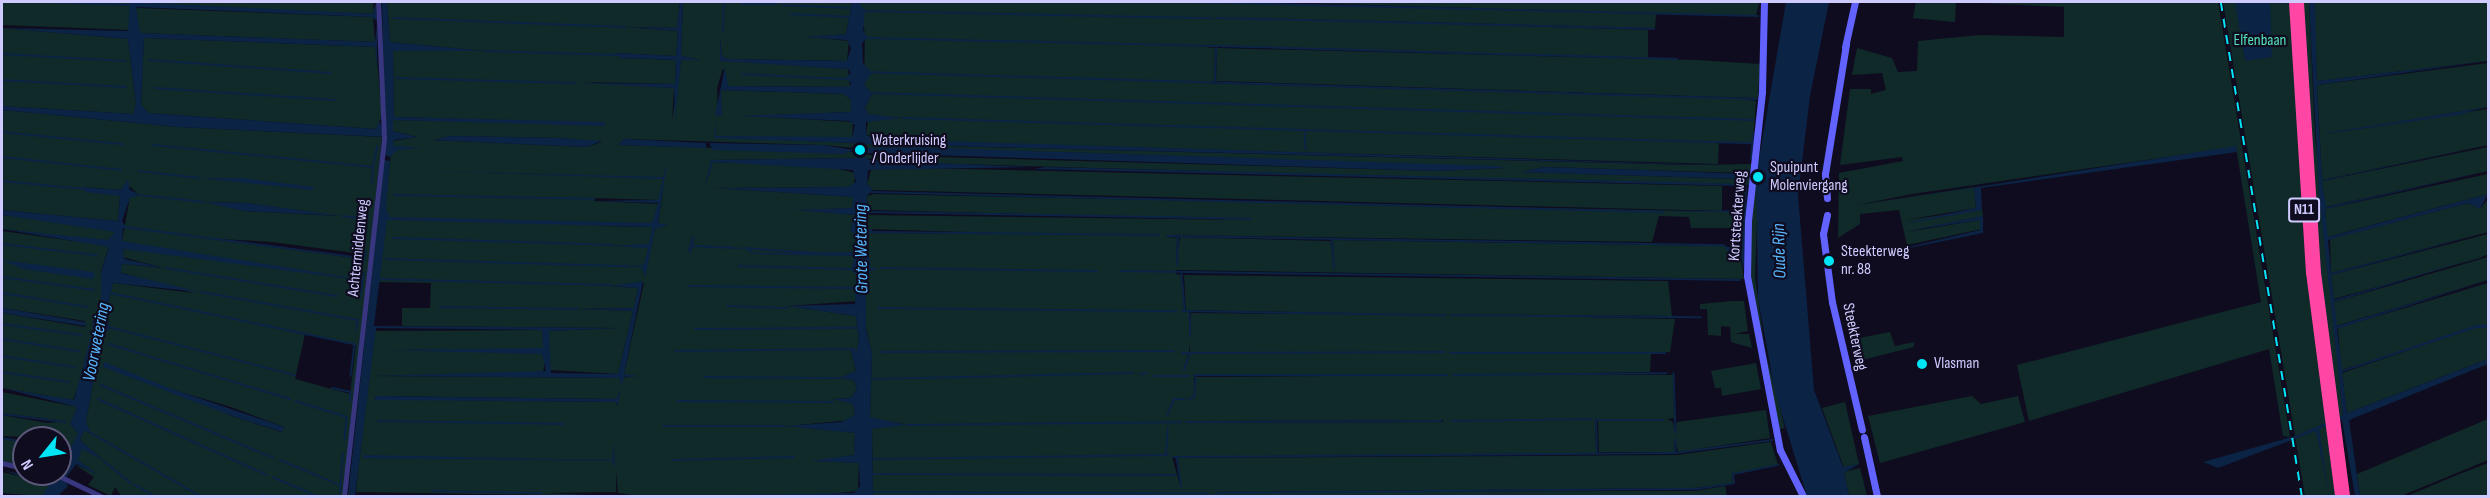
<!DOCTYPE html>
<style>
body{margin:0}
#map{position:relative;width:2490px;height:498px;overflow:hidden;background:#0f0c20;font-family:"Sofia Sans Condensed",sans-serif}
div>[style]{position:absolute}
.green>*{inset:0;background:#0f2a28}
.water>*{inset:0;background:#0b2344}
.stream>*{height:1.5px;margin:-0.75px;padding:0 0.75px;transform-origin:0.75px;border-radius:0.75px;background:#0b2344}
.street>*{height:4.5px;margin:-2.25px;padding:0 2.25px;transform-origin:2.25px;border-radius:2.25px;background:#37367f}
.secondary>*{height:7px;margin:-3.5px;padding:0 3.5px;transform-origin:3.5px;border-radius:3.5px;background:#6263ff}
.highway>*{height:9px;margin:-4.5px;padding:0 4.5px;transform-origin:4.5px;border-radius:4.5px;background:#ff46a5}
.rail>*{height:1.5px;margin-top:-0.75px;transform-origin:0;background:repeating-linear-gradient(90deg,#00e5f6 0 9px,transparent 0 17px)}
.dots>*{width:16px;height:16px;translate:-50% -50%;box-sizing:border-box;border:3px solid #0f0c20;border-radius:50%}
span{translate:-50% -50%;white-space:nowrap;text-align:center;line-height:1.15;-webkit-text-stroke:4.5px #0f0c20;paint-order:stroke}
.shield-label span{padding:2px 4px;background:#0f0c20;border:2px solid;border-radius:4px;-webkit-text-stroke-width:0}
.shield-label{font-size:15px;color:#cfcbff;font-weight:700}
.park-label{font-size:16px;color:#56e0b9}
.poi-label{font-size:16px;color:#cfcbff}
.left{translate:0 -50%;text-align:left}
.street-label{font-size:16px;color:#cfcbff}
.water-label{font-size:18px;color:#59b8ff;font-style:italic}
.frame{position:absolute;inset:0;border:3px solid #cfcbff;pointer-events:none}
.north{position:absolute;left:12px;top:426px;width:60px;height:60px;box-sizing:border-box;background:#0f0c20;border:2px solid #5c5879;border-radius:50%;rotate:240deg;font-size:16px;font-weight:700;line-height:24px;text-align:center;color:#cfcbff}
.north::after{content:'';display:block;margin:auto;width:21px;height:27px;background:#00e5f6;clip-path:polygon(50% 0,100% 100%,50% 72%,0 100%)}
</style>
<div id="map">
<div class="green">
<div style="clip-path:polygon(2px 2px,130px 2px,130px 30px,2px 25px)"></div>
<div style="clip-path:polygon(135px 2px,373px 2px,374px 14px,136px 5px)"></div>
<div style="clip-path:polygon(evenodd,387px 2px,680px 2px,677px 28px,625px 27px,678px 31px,676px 56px,616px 53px,621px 58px,676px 60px,675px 84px,582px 82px,674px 88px,672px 120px,681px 60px,701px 60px,681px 56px,683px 2px,852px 2px,846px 34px,810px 37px,849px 41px,847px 61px,728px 59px,722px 57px,720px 39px,720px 60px,848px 69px,850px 87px,728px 86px,723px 68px,717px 88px,718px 114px,722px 115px,720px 90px,844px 94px,851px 100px,851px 112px,748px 116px,853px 122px,852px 137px,758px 139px,856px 143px,856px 158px,712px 160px,705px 189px,712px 162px,823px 165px,855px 173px,854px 186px,848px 187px,715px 188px,854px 197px,853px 208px,801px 210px,855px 215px,858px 301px,788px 306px,856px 316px,859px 340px,857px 350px,851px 350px,856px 371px,839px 378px,854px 380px,857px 389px,851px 398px,833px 399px,853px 404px,855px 415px,850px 420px,788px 426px,855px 433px,854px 455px,820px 461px,859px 463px,858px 491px,819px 495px,847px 496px,618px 496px,632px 495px,618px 493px,616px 471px,616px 492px,543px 493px,615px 496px,356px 492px,373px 331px,542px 330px,546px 356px,543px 373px,373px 376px,619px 378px,622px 384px,622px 378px,634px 376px,624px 374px,644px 283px,610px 286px,638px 288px,634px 308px,577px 309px,633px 311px,618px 374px,549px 370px,549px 331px,617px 328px,402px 326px,402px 308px,430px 308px,431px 283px,378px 282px,392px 141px,417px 137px,393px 131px,393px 120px,605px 123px,394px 117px,393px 51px,484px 51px,390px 42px,387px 2px,450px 136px,561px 138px,602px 142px,586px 147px,433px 140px,450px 136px,387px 2px,624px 139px,823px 145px,854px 148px,854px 152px,618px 145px,624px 139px,387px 2px,663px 192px,658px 223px,666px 225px,657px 226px,652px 236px,652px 227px,597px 226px,652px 223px,659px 204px,594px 201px,596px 198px,659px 200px,663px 192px,387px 2px,620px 391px,617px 406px,616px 402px,375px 399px,376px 396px,617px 399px,620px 391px)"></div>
<div style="clip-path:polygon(1266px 2px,1217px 3px,1656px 14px,1655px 28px,1216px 17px,1648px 30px,1648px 58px,1194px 46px,1215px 48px,1214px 81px,1202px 83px,1735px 98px,1756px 101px,1753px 143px,1719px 142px,1718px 164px,933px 142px,866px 135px,868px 121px,899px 118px,868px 114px,865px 107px,872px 94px,864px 84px,865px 34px,858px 2px)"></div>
<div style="clip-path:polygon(1268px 2px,1759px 2px,1759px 3px,1756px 16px)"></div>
<div style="clip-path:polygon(1916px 2px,2218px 2px,2290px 437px,2283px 436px,2269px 349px,2029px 421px,2017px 365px,2261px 302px,2236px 147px,1912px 194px,1857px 205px,1974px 187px,1976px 208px,1905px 220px,1982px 210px,1983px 216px,1906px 232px,1980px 220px,1982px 229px,1907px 245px,1899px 210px,1860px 214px,1860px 224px,1838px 238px,1839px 173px,1903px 161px,1902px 157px,1840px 165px,1850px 89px,1871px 89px,1871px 94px,1886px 90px,1882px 73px,1852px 75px,1857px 48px,1892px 58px,1898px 72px,1917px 71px,1918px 41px,1980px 35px,2064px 37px,2064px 7px,1956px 2px,1955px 22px,1913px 18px)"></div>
<div style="clip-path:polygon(2223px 2px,2291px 2px,2304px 241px,2335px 496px,2305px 496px)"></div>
<div style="clip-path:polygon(2302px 2px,2309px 2px,2315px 136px,2343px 415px,2338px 419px,2320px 279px)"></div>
<div style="clip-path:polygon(2314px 2px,2488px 2px,2488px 61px,2317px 81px)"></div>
<div style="clip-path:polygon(136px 8px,373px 17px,375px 42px,139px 33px)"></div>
<div style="clip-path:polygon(2px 28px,128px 39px,136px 104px,133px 114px,2px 106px)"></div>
<div style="clip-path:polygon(144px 38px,376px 47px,382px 116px,376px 129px,148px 113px,141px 105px)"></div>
<div style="clip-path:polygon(1217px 48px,1697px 60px,1760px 64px,1758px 98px,1216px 81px)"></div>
<div style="clip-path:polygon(2488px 63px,2488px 107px,2326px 134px,2488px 109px,2488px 145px,2322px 180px,2317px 85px)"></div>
<div style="clip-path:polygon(evenodd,2px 110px,179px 127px,382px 137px,344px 496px,121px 496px,115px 487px,111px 496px,88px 485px,94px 477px,75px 465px,92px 471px,78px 460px,82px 448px,103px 460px,80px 440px,84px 431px,90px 433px,86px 422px,102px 332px,110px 328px,106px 312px,113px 283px,193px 293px,119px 272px,122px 264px,164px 268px,122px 257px,121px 251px,127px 248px,161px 249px,122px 241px,130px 197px,139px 195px,126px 183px,121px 190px,83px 187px,120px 196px,118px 221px,2px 210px,2px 110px,207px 202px,247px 203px,339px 216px,244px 211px,207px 202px,2px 110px,203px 238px,272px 242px,363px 254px,362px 259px,203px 238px,2px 110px,305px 334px,356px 345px,350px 394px,295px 379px,305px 334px,2px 110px,174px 390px,231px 407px,284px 427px,281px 432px,232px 416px,174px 390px)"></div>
<div style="clip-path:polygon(1760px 133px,1755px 277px,1765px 350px,1785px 428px,1777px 430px,1749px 283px,1749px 226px)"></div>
<div style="clip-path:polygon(evenodd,865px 144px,1690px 165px,1753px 164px,1749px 185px,1518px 180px,889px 162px,863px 158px,865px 144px,864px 148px,1089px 153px,1505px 168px,1438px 171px,868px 155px,864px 148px,865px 144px,1544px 167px,1743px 173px,1745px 174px,1744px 179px,1738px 179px,1521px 172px,1544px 167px)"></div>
<div style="clip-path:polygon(2488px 147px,2488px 171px,2325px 207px,2322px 181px)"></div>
<div style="clip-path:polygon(872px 167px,1722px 186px,1722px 211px,873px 190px,867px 184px)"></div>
<div style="clip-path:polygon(2488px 174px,2488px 194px,2327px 237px,2325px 209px)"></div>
<div style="clip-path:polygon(evenodd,873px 194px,1740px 212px,1742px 228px,1691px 228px,1689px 217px,1659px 216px,1652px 242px,1166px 235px,1166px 237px,1177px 238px,1176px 265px,1180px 237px,1331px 241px,1334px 269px,1333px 240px,1724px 246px,1740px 252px,1744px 279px,1176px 270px,1176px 274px,1181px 275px,1185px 310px,1181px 312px,1189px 312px,1190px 339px,1191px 313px,1447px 315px,1186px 310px,1184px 275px,1668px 281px,1672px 316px,1450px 314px,1675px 319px,1670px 352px,1468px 353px,1651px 354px,1650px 372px,1452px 375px,1673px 375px,1674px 418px,1667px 419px,1673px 422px,1675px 433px,1677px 422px,1766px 410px,1770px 438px,1678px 452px,1675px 439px,1674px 452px,1599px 452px,1598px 421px,1664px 420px,1595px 419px,1596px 453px,1172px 457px,1181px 488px,1178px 458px,1677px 455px,1771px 442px,1778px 465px,1732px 474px,1733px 483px,1695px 488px,1214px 492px,1696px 491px,1725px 486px,1727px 496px,873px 496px,872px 429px,904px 424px,870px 418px,872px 353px,865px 324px,869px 233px,1033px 234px,866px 229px,866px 215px,1252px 220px,870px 210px,866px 197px,873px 194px,1190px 343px,1190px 352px,1445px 352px,1190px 354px,1183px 371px,1188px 354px,1180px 353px,1189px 352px,1190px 343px,873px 194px,1194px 375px,1447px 374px,1448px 375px,1196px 377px,1194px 397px,1194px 375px,873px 194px,1443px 420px,1443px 422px,1185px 423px,1186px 421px,1443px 420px)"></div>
<div style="clip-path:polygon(2488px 199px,2488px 232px,2331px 273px,2330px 239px,2468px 203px,2480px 209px)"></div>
<div style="clip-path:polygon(2px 215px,111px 228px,115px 234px,108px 240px,86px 239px,2px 229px)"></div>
<div style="clip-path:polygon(2px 231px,109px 246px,101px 272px,105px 285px,101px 306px,93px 321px,97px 334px,73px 400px,2px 388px,2px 313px,85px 327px,85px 321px,2px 308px)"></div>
<div style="clip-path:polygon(2488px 234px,2488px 254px,2480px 258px,2334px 299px,2331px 275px)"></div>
<div style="clip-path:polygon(2488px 257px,2488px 280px,2336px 326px,2334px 302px)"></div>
<div style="clip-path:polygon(2488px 283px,2488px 324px,2341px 370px,2338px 328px)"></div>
<div style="clip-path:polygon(1732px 301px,1744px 301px,1748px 331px,1734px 334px,1749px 334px,1752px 348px,1731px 342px,1730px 327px,1721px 326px,1721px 336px,1708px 335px,1707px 309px,1700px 309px,1700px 304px)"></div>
<div style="clip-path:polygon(2476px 327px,2488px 328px,2488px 359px,2347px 413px,2342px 373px)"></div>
<div style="clip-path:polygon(1890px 332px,1895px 346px,1914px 342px,1914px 347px,1854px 362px,1849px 340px)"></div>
<div style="clip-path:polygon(1756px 363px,1761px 389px,1722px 396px,1721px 388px,1715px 388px,1711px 371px)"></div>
<div style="clip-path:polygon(2px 392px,77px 407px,70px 424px,78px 433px,65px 473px,60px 472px,60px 438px,2px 436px,2px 415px,47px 423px,65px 421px,2px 413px)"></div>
<div style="clip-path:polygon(1972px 396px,1981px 404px,2018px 396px,2025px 422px,1880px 463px,1868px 416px)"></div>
<div style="clip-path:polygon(1845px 402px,1859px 464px,1844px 468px,1822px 408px)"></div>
<div style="clip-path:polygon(2488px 419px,2488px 460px,2401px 496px,2360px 496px,2357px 474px)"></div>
<div style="clip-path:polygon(2px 439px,24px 442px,24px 466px,2px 461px)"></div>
<div style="clip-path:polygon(2488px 463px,2488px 496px,2407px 496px,2457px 475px)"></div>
<div style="clip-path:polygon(1860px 468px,1867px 496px,1849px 496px,1844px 472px)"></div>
<div style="clip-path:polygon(2px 472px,27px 478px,50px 485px,42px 496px,2px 493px)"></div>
</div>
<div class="water">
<div style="clip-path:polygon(130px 2px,373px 14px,376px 2px,377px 21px,372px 17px,136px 7px,140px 33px,375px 42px,377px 25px,377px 68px,375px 47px,144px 38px,141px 105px,148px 113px,376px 129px,379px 121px,385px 134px,382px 2px,387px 2px,390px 42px,485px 51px,393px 51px,394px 117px,605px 122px,605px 126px,393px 120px,393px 131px,417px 137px,394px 140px,393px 146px,422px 148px,397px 150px,390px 157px,384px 155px,385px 137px,179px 127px,2px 110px,2px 106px,133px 114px,136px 104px,128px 39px,2px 28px,128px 31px)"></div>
<div style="clip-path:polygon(680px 2px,683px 2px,681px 56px,701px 60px,681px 60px,675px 120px,674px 88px,576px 83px,675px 84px,676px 60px,621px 58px,615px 53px,676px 56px,678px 31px,625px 27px,677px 28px)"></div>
<div style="clip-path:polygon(852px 2px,858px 2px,865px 11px,863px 30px,868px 38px,862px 43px,863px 63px,872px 73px,864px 84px,872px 94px,865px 107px,868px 114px,903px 118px,866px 122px,866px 135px,876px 139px,1750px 166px,865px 144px,862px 155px,869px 160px,1031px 167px,868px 170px,867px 184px,873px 190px,866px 197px,870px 213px,865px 219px,866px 229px,873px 229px,866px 239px,871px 269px,866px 283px,866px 330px,872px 353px,870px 417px,907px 425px,872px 429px,873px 496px,665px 496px,854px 493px,860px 486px,859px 463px,810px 461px,854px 455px,855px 433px,784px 426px,841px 422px,855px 415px,853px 404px,832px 399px,851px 398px,857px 389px,854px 380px,839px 378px,856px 371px,851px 350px,857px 350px,859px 340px,856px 316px,787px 306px,855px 304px,856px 275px,851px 269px,855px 256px,752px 254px,746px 249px,693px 247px,688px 252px,692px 236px,692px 245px,748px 248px,754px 253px,856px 252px,857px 236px,850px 231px,855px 215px,793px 210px,852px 208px,853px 197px,715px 188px,848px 187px,856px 182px,853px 170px,713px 162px,704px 189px,711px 160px,856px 158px,856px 143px,714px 138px,717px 119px,716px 136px,852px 137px,855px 125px,849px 121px,737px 116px,851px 112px,851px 100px,844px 94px,721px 90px,722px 115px,715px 116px,725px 67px,728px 86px,850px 87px,851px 82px,844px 79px,851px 73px,848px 69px,720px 61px,720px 39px,722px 57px,728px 59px,847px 61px,851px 48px,847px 40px,803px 37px,846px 34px)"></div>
<div style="clip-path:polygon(1786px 2px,1829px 2px,1810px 96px,1798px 195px,1814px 390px,1843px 467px,1859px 464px,1844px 473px,1849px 496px,1807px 496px,1775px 392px,1758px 299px,1756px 176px)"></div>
<div style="clip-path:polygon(2235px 2px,2270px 2px,2272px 57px,2245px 61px)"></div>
<div style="clip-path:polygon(2309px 2px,2315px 2px,2317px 81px,2488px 61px,2317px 85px,2322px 180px,2488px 145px,2322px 181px,2326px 207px,2488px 171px,2325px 209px,2328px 237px,2488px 194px,2480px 209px,2468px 203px,2328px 240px,2331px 273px,2488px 232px,2331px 275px,2334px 300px,2488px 254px,2334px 302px,2337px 326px,2488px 280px,2337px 329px,2342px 370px,2476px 325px,2488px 324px,2488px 328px,2476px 328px,2342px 372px,2347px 413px,2488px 359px,2488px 364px,2349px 420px,2360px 496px,2355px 496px,2342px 420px,2319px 429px,2329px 496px,2316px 431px,2218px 468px,2203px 462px,2295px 436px,2343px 415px,2319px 196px)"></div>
<div style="clip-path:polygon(2488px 107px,2457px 115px,2325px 134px,2326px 133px)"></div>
<div style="clip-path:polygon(450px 136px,561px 138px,602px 141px,586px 147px,433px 140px)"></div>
<div style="clip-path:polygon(624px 139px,706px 143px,706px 148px,618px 145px)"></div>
<div style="clip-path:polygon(709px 143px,823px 145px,854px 150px,843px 154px,713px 150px)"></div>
<div style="clip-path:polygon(2236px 146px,2237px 152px,1981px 188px,1982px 210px,1920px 221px,1904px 223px,1976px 208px,1974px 188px,1850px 207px)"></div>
<div style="clip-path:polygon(909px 147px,1497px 166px,1505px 168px,1438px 171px,864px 153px,864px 148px)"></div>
<div style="clip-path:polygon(384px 160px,390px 161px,386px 209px,390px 217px,652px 223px,658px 203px,593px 201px,658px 200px,663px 179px,395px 170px,663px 177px,667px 162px,658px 223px,668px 225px,655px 229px,645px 278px,642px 267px,624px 266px,644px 265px,648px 248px,611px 246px,649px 244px,652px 227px,387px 220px,374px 326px,618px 328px,549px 331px,551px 373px,618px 374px,633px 311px,577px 309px,634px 308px,638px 288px,610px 286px,643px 281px,624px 374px,640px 376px,624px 377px,622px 385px,619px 378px,373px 376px,546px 371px,542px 354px,383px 350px,543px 348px,542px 330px,376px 328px,355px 496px,348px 496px)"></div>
<div style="clip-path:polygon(1045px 167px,1747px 184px,1745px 273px,1740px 253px,1728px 252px,1724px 246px,1742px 249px,1741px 212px,1663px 212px,1741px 210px,1745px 186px,1034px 169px)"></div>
<div style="clip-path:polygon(1544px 167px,1643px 170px,1745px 174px,1744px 179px,1520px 172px)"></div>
<div style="clip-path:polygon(199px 178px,242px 178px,314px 187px,313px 190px)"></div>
<div style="clip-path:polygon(128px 179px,130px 190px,140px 195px,130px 198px,122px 221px,125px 226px,353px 256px,367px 250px,363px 266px,362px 259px,123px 228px,122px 241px,359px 279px,365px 271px,361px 300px,358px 280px,123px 249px,124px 259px,166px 268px,122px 264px,121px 273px,201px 292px,113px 283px,106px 312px,110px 329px,102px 332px,86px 422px,91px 433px,84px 431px,80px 440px,104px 461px,82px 449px,78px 460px,100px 476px,76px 464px,65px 479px,68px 486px,58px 496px,42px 496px,49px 485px,2px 470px,58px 482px,70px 462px,72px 454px,65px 447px,71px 447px,78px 433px,70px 424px,77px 407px,2px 388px,74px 400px,90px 339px,97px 334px,92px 325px,101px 306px,101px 273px,109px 247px,2px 229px,108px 240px,115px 232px,2px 215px,2px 210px,118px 221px,120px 196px,86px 192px,82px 187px,121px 190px)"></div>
<div style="clip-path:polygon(204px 202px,247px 203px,343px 216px,244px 211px)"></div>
<div style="clip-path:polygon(1983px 216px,1983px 233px,1875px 255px,1980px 230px,1980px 220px,1906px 231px)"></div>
<div style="clip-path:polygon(2px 260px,93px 272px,95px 275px,92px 279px,23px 269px)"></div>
<div style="clip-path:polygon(2px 308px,85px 322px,86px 326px,2px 313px)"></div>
<div style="clip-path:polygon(104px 362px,169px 388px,284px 427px,282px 432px,232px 416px,103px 367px)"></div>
<div style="clip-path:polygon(621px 391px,617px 406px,616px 402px,375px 400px,376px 396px,616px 399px)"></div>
<div style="clip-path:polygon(614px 441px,615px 467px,612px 461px,363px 458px,363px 455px,612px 460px)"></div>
</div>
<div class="stream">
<div style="left:44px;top:2px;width:86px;rotate:2deg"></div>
<div style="left:1190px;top:2px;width:568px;rotate:1.41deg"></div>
<div style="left:741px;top:4px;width:35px"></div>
<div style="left:782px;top:5px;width:67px;rotate:2.6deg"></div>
<div style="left:865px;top:11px;width:347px;rotate:1.2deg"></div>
<div style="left:790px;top:14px;width:59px;rotate:2.9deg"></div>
<div style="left:394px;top:18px;width:231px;rotate:2.2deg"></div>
<div style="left:1216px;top:18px;width:438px;rotate:1.4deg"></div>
<div style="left:723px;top:31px;width:29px;rotate:-88deg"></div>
<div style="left:868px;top:38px;width:348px;rotate:1.3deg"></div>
<div style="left:485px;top:51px;width:133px;rotate:1.7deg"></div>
<div style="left:2px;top:54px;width:123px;rotate:3.3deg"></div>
<div style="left:149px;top:60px;width:182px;rotate:4.1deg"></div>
<div style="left:865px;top:72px;width:892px;rotate:1.73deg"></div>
<div style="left:742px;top:74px;width:102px;rotate:2.8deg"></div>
<div style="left:396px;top:78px;width:180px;rotate:1.6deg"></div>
<div style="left:2px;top:80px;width:124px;rotate:3.2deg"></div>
<div style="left:1215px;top:81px;width:35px;rotate:-88deg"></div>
<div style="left:1216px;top:46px;width:461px;rotate:1.6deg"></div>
<div style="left:155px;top:88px;width:181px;rotate:3.8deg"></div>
<div style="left:869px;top:93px;width:885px;rotate:1.75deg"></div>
<div style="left:902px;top:118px;width:403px;rotate:1.7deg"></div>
<div style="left:1305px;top:130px;width:19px;rotate:87deg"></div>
<div style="left:1305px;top:130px;width:448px;rotate:1.7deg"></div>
<div style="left:2px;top:132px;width:122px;rotate:5.7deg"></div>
<div style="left:153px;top:145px;width:221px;rotate:5.7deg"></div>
<div style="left:373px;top:167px;width:21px;rotate:-79deg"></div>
<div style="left:2px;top:157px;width:120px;rotate:6.2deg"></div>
<div style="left:1751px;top:159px;width:25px;rotate:-85deg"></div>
<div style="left:139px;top:171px;width:60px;rotate:6.7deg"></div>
<div style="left:2px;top:181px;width:82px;rotate:5.6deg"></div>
<div style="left:372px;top:183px;width:15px;rotate:-86deg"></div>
<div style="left:872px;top:192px;width:791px;rotate:1.45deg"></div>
<div style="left:140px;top:195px;width:64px;rotate:6.2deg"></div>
<div style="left:394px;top:195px;width:200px;rotate:1.1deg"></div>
<div style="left:868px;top:212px;width:383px;rotate:1deg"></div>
<div style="left:343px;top:216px;width:25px;rotate:7deg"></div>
<div style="left:869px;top:232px;width:290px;rotate:0.6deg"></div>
<div style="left:1167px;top:236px;width:164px;rotate:1deg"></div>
<div style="left:393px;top:238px;width:220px;rotate:1.8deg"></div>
<div style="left:2px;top:244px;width:95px;rotate:6.7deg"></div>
<div style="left:702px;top:246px;width:10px;rotate:6deg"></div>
<div style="left:723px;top:247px;width:10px;rotate:6deg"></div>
<div style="left:744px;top:248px;width:70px;rotate:4.1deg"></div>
<div style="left:690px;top:253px;width:16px;rotate:-76deg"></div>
<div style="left:386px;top:259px;width:243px;rotate:1.7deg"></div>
<div style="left:1177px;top:265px;width:29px;rotate:-88deg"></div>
<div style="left:739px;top:266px;width:112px;rotate:1.5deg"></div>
<div style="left:166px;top:268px;width:173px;rotate:9.3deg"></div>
<div style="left:881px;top:268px;width:216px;rotate:0.8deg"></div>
<div style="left:1334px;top:268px;width:29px;rotate:-94deg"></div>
<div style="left:1332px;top:239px;width:392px;rotate:0.9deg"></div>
<div style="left:871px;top:269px;width:5px"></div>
<div style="left:1121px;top:271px;width:619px;rotate:0.83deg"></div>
<div style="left:1182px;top:274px;width:36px;rotate:85deg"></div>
<div style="left:2px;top:277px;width:93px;rotate:8deg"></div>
<div style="left:379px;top:279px;width:232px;rotate:1.5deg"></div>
<div style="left:689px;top:286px;width:167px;rotate:0.7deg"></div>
<div style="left:201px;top:292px;width:159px;rotate:10.1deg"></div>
<div style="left:358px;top:320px;width:10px;rotate:96deg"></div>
<div style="left:2px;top:293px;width:87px;rotate:9.2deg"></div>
<div style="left:110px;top:293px;width:250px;rotate:11.8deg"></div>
<div style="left:355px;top:344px;width:32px;rotate:97deg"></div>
<div style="left:727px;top:306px;width:61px;rotate:1.9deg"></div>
<div style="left:440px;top:307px;width:137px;rotate:0.8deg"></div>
<div style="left:878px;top:308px;width:298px;rotate:0.6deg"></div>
<div style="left:1182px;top:311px;width:264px;rotate:0.9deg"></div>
<div style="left:1190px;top:313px;width:23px;rotate:88deg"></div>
<div style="left:1451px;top:315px;width:250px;rotate:0.5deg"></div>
<div style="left:2px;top:324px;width:80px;rotate:7.9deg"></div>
<div style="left:109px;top:327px;width:192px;rotate:14.5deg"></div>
<div style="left:695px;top:329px;width:161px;rotate:-0.4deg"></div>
<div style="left:2px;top:339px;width:78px;rotate:8.9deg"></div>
<div style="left:109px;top:344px;width:189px;rotate:16.9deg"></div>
<div style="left:675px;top:351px;width:179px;rotate:-0.6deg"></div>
<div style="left:881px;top:352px;width:293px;rotate:-0.2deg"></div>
<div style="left:1182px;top:353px;width:263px;rotate:-0.2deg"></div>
<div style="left:1450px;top:353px;width:215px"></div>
<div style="left:2px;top:356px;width:73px;rotate:8.7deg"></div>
<div style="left:1184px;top:370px;width:18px;rotate:-71deg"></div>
<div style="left:2px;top:372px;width:68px;rotate:8.5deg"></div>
<div style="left:1674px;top:373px;width:59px;rotate:88.1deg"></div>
<div style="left:1140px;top:374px;width:7px;rotate:-8deg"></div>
<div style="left:1194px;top:375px;width:253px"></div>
<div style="left:1453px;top:375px;width:213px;rotate:-0.5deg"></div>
<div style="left:1154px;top:376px;width:35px"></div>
<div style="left:705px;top:377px;width:134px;rotate:0.4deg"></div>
<div style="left:872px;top:379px;width:261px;rotate:-1.3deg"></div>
<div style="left:101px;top:385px;width:188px;rotate:22.9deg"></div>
<div style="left:332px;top:388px;width:19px;rotate:12deg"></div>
<div style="left:351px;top:392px;width:9px;rotate:96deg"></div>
<div style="left:98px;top:399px;width:185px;rotate:24.2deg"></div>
<div style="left:1189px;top:399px;width:5px;rotate:-22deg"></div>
<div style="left:1194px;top:397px;width:21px;rotate:-85deg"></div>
<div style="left:296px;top:401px;width:53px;rotate:17.4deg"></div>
<div style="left:347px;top:417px;width:23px;rotate:95deg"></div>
<div style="left:677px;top:401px;width:156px;rotate:0.4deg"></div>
<div style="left:2px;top:414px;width:64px;rotate:7.2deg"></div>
<div style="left:1167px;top:416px;width:18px;rotate:-68deg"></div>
<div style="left:1174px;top:399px;width:10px"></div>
<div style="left:378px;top:421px;width:186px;rotate:0.9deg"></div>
<div style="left:1452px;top:421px;width:140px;rotate:-0.8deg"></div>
<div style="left:1186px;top:422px;width:255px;rotate:-0.2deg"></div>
<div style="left:907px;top:425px;width:274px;rotate:-0.6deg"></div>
<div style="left:663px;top:426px;width:121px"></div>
<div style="left:91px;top:433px;width:126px;rotate:30deg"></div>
<div style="left:2px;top:438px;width:22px;rotate:10deg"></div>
<div style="left:1597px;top:453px;width:33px;rotate:-92deg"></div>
<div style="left:1596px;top:420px;width:67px"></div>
<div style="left:1675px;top:453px;width:13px;rotate:-86deg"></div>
<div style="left:1166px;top:454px;width:26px;rotate:-86deg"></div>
<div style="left:1173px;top:457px;width:502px;rotate:-0.46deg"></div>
<div style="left:1675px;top:453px;width:98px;rotate:-7.6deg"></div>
<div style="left:1177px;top:457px;width:30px;rotate:81deg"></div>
<div style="left:874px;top:459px;width:294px;rotate:-0.8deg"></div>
<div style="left:280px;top:460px;width:65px;rotate:22.6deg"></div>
<div style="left:673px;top:460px;width:121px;rotate:-1.4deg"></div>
<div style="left:104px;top:461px;width:35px;rotate:39deg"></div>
<div style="left:870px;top:474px;width:305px;rotate:0.2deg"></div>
<div style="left:273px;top:477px;width:48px;rotate:23.4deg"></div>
<div style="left:135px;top:485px;width:22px;rotate:30deg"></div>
<div style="left:432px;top:491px;width:109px;rotate:1.1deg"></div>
<div style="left:873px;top:492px;width:335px;rotate:0.2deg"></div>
<div style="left:340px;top:493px;width:39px;rotate:-86deg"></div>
<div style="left:1216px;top:493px;width:481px;rotate:-0.5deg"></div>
<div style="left:1697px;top:489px;width:37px;rotate:-9deg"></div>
<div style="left:1734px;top:483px;width:9px;rotate:-96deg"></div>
<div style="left:1733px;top:474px;width:46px;rotate:-11.3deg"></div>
<div style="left:263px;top:495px;width:4px;rotate:14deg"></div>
</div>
<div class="street">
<div style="left:2px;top:463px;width:23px;rotate:13deg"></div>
<div style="left:55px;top:474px;width:51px;rotate:25.6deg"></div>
<div style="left:344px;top:496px;width:360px;rotate:-83.6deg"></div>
<div style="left:384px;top:138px;width:136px;rotate:-92.5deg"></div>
</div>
<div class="secondary">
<div style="left:1764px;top:2px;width:90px;rotate:91.3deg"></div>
<div style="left:1762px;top:92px;width:130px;rotate:96.2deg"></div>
<div style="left:1748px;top:221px;width:55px;rotate:91deg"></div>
<div style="left:1747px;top:276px;width:177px;rotate:79.3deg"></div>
<div style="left:1780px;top:450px;width:51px;rotate:63.4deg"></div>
<div style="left:1845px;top:47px;width:46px;rotate:-77.5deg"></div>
<div style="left:1827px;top:198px;width:24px;rotate:-95deg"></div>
<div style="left:1825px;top:174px;width:132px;rotate:-80.8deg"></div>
<div style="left:1827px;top:215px;width:19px;rotate:102deg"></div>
<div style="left:1823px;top:234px;width:69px;rotate:82.5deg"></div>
<div style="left:1832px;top:302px;width:131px;rotate:76.8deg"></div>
<div style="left:1864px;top:437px;width:60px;rotate:77.6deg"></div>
</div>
<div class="highway">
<div style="left:2293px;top:2px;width:271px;rotate:86.4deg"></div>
<div style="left:2310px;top:272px;width:226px;rotate:82.6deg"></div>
<div style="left:2299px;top:2px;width:271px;rotate:86.4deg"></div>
<div style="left:2316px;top:272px;width:226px;rotate:82.6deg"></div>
</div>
<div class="rail">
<div style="left:2221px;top:2px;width:501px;rotate:80.69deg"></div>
</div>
<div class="dots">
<div style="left:860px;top:150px;background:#00e5f6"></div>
<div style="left:1758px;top:177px;background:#00e5f6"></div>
<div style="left:1829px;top:261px;background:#00e5f6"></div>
<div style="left:1922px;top:364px;background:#00e5f6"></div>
</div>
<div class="shield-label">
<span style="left:2304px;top:210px">N11</span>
</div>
<div class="park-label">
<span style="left:2260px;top:41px">Elfenbaan</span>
</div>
<div class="poi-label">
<span class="left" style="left:872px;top:150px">Waterkruising<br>/ Onderlijder</span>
<span class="left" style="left:1770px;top:177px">Spuipunt<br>Molenviergang</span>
<span class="left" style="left:1841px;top:261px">Steekterweg<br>nr. 88</span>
<span class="left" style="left:1934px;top:364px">Vlasman</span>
</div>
<div class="street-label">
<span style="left:1738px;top:216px;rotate:-86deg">Kortsteekterweg</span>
<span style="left:359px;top:248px;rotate:-84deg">Achtermiddenweg</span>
<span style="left:1854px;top:337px;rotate:78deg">Steekterweg</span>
</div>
<div class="water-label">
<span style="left:862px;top:249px;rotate:-91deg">Grote Wetering</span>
<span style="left:1780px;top:251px;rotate:-92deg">Oude Rijn</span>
<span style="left:97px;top:342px;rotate:-79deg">Voorwetering</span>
</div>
<div class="frame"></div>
<div class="north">N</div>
</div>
